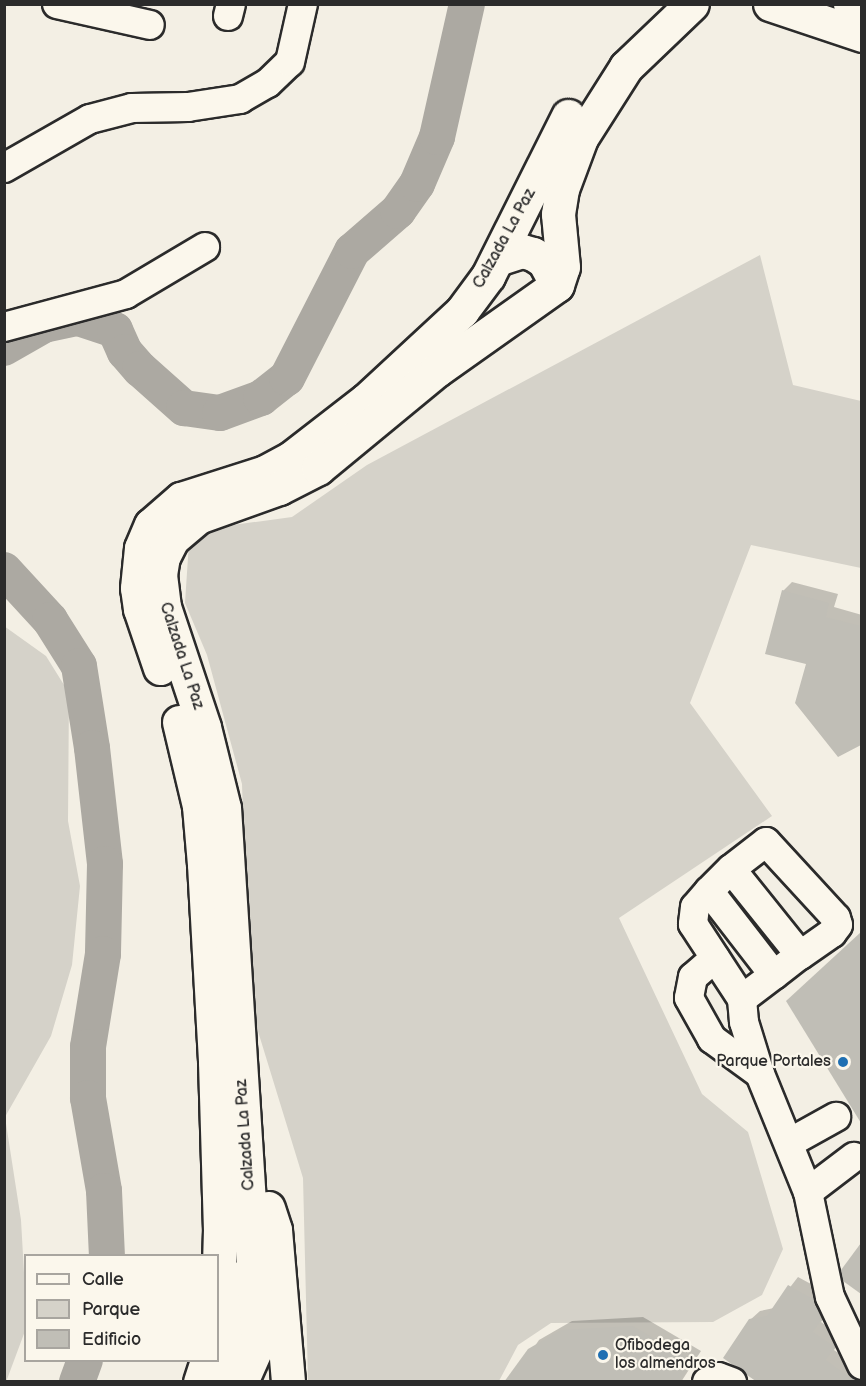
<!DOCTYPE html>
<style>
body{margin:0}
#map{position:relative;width:866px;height:1386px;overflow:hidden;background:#f3efe4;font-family:"Balsamiq Sans",sans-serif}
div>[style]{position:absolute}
.green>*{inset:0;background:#d5d2c9}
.shadow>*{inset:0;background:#0003}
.river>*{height:36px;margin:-18px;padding:0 18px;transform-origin:18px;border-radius:18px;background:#aca9a2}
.building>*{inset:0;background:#c0beb6}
.roads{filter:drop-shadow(2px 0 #2b2b2b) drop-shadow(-2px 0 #2b2b2b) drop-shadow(0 2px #2b2b2b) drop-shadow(0 -2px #2b2b2b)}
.minor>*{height:28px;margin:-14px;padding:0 14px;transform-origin:14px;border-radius:14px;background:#fbf7ec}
.major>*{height:33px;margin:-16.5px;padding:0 16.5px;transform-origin:16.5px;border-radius:16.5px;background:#fbf7ec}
.highway>*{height:33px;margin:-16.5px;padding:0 16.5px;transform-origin:16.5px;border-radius:16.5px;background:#fbf7ec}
.dots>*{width:16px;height:16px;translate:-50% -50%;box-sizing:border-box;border:3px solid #fbf7ec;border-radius:50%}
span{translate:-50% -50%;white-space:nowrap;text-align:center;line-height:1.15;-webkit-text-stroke:4.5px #fbf7ec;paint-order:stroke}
.street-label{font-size:16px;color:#2b2b2b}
.poi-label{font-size:16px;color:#2b2b2b}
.right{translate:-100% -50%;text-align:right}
.left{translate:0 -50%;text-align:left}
.frame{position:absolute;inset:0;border:6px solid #2b2b2b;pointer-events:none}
.legend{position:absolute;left:24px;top:1254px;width:195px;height:108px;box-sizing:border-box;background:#fbf7ec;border:2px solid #a8a59f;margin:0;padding:8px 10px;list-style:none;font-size:18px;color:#2b2b2b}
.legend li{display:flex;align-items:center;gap:12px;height:30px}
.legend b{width:30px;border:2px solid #a8a59f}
</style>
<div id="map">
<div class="green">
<div style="clip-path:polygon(760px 255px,793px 385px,861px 401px,861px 568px,751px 545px,690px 703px,772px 816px,619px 918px,702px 1094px,748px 1132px,783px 1249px,762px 1295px,713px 1322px,551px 1323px,518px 1345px,499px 1381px,308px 1381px,303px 1178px,249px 1002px,242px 784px,207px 655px,185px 603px,189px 542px,218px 527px,292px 517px,367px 465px)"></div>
<div style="clip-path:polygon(4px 626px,46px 656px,69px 693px,68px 821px,80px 886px,72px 965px,51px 1036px,5px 1117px,21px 1220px,26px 1308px,25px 1331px,6px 1382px,4px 1381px)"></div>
</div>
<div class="shadow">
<div style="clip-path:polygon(792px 582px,838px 594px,834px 607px,862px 615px,862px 743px,838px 755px,783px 591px)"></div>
<div style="clip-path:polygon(862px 934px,862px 1120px,788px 1001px)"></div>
<div style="clip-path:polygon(862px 1242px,862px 1293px,845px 1280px,843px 1270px)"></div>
<div style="clip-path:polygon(798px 1277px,822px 1290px,831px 1309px,821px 1322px,843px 1337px,834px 1350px,862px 1370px,855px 1382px,750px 1320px,760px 1311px,774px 1308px)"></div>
<div style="clip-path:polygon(643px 1317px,701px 1351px,681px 1382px,510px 1382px,539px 1340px,572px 1321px)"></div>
</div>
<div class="river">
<div style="left:4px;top:348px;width:46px;rotate:-29.9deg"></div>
<div style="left:44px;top:325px;width:35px;rotate:-12deg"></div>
<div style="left:78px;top:318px;width:39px;rotate:18deg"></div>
<div style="left:115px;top:330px;width:24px;rotate:66deg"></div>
<div style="left:125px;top:352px;width:23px;rotate:49deg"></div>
<div style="left:140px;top:369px;width:59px;rotate:41.6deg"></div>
<div style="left:184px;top:408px;width:36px;rotate:8deg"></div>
<div style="left:220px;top:413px;width:44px;rotate:-20.1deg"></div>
<div style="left:261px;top:398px;width:33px;rotate:-38deg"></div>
<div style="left:287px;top:378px;width:143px;rotate:-62.9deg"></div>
<div style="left:352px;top:251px;width:61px;rotate:-41deg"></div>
<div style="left:398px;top:211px;width:33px;rotate:-55deg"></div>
<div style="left:417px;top:184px;width:51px;rotate:-66.9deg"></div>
<div style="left:437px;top:137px;width:136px;rotate:-77.3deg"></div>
<div style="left:4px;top:570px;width:68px;rotate:47.4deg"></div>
<div style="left:50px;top:620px;width:54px;rotate:57.8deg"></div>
<div style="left:79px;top:666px;width:83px;rotate:81deg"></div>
<div style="left:92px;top:748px;width:117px;rotate:83.6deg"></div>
<div style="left:105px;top:864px;width:90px;rotate:91.3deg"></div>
<div style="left:103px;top:954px;width:94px;rotate:99.2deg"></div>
<div style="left:88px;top:1047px;width:51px;rotate:90deg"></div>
<div style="left:88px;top:1098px;width:94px;rotate:80.2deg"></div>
<div style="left:104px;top:1191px;width:65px;rotate:87.4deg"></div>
<div style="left:77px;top:1382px;width:23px;rotate:-70deg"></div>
</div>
<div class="building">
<div style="clip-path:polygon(782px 590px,829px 603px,826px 617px,861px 626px,861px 745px,838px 757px,795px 703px,806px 664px,765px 654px)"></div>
<div style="clip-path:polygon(861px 932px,861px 1123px,786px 1001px)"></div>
<div style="clip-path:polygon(861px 1243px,861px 1294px,843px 1281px,841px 1270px)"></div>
<div style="clip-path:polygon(788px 1285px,813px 1299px,822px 1319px,813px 1332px,835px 1347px,826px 1360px,856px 1382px,757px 1382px,723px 1358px,749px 1319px,767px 1316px)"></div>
<div style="clip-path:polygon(633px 1326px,693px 1361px,679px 1382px,504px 1382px,528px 1349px,561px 1330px)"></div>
</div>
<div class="roads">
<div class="minor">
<div style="left:57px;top:4px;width:95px;rotate:12.7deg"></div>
<div style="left:228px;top:16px;width:12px;rotate:-76deg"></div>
<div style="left:4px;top:168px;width:99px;rotate:-29.7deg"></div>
<div style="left:90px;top:119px;width:43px;rotate:-14.7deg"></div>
<div style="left:132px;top:108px;width:56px;rotate:-1deg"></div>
<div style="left:188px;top:107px;width:53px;rotate:-8.7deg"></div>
<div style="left:240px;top:99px;width:32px;rotate:-30deg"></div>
<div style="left:268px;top:83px;width:30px;rotate:-44deg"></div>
<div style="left:290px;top:62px;width:59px;rotate:-77.4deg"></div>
<div style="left:4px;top:327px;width:126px;rotate:-15.1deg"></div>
<div style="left:126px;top:294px;width:92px;rotate:-30.7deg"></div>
<div style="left:731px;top:869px;width:44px;rotate:-37.6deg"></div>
<div style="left:766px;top:842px;width:103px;rotate:47.4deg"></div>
<div style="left:836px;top:918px;width:7px;rotate:74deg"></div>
<div style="left:838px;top:925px;width:10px;rotate:127deg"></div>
<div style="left:832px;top:933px;width:39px;rotate:145deg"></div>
<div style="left:709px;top:891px;width:21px;rotate:131deg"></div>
<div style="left:695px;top:907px;width:17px;rotate:97deg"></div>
<div style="left:693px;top:924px;width:90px;rotate:56.8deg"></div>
<div style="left:742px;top:999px;width:40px;rotate:-37deg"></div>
<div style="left:774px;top:975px;width:33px;rotate:-38deg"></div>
<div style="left:800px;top:955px;width:110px;rotate:-128.7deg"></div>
<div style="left:731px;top:869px;width:31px;rotate:135deg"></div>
<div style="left:709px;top:891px;width:106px;rotate:52.3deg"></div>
<div style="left:715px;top:958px;width:29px;rotate:139deg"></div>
<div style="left:693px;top:977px;width:21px;rotate:101deg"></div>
<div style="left:689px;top:998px;width:47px;rotate:60.7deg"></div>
<div style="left:712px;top:1039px;width:59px;rotate:36.1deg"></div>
<div style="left:760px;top:1074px;width:127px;rotate:67.9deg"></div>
<div style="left:808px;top:1192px;width:107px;rotate:78.2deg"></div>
<div style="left:830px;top:1297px;width:75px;rotate:64.8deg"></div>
<div style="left:742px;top:999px;width:23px;rotate:85deg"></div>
<div style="left:744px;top:1022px;width:54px;rotate:72.9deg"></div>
<div style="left:789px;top:1143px;width:54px;rotate:-29deg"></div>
<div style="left:808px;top:1192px;width:58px;rotate:-37.3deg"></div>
<div style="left:707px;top:1382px;width:12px;rotate:-24deg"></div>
<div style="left:718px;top:1377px;width:15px;rotate:20deg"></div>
</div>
<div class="major">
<div style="left:497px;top:259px;width:26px;rotate:-18deg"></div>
<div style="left:522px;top:251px;width:11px;rotate:15deg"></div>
<div style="left:533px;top:254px;width:13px;rotate:32deg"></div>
<div style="left:544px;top:261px;width:27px;rotate:62deg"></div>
<div style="left:160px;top:668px;width:62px;rotate:-108.7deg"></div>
<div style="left:140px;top:609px;width:21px;rotate:-98deg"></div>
<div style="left:137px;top:588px;width:40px;rotate:-84.3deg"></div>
<div style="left:141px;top:548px;width:25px;rotate:-67deg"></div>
<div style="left:151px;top:525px;width:40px;rotate:-41deg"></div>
<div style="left:181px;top:499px;width:88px;rotate:-17.8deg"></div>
<div style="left:265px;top:472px;width:30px;rotate:-28deg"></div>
<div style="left:291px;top:458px;width:95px;rotate:-37.7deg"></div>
<div style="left:366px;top:400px;width:131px;rotate:-42.8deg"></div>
<div style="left:462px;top:311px;width:44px;rotate:-53.4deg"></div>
<div style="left:488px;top:276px;width:179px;rotate:-63.4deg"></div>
<div style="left:179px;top:722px;width:86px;rotate:76.6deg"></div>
<div style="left:199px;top:806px;width:58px;rotate:85.1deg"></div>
<div style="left:204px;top:864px;width:198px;rotate:86.8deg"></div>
<div style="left:215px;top:1062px;width:167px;rotate:88.3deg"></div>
<div style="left:220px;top:1229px;width:73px;rotate:91.6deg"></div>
<div style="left:268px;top:1208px;width:23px;rotate:72deg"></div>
<div style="left:275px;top:1230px;width:153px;rotate:85.1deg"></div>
<div style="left:200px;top:1382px;width:23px;rotate:-72deg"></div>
<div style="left:226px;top:1382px;width:46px;rotate:-81.2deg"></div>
<div style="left:233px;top:1337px;width:59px;rotate:-91deg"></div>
<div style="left:241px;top:1382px;width:35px;rotate:-66deg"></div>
<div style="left:255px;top:1350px;width:21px;rotate:-85deg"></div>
<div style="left:257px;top:1329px;width:522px;rotate:-93.62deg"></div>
<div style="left:224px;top:808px;width:83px;rotate:-103.9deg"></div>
<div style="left:204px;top:727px;width:126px;rotate:-108.4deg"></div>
<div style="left:164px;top:607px;width:32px;rotate:-97deg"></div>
<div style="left:160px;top:575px;width:18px;rotate:-81deg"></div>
<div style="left:163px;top:557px;width:20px;rotate:-63deg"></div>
<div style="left:172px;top:539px;width:34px;rotate:-40deg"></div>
<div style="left:198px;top:517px;width:86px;rotate:-19.7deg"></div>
<div style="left:279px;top:488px;width:44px;rotate:-27.1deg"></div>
<div style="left:318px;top:468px;width:154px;rotate:-39.5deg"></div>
<div style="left:437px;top:370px;width:147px;rotate:-35.3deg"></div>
<div style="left:557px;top:285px;width:19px;rotate:-72deg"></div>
<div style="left:563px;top:267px;width:53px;rotate:-95.4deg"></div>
<div style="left:558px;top:214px;width:25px;rotate:-81deg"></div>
<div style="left:562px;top:189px;width:54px;rotate:-69.6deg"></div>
<div style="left:581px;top:138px;width:84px;rotate:-57.6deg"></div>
<div style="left:626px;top:67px;width:91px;rotate:-43.7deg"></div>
</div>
<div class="highway">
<div style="left:770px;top:4px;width:97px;rotate:18.6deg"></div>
<div style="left:850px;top:4px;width:13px;rotate:18deg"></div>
</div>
</div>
<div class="dots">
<div style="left:843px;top:1062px;background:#1f6fb2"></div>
<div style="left:603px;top:1355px;background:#1f6fb2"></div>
</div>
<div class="street-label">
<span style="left:505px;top:239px;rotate:-61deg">Calzada La Paz</span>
<span style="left:181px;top:656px;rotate:72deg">Calzada La Paz</span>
<span style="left:246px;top:1135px;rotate:-94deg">Calzada La Paz</span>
</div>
<div class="poi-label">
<span class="right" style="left:831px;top:1062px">Parque Portales</span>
<span class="left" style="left:615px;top:1355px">Ofibodega<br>los almendros</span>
</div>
<div class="frame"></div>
<ul class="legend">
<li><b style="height:8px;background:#fbf7ec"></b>Calle</li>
<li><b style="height:16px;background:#d5d2c9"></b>Parque</li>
<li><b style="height:16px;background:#c0beb6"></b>Edificio</li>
</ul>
</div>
